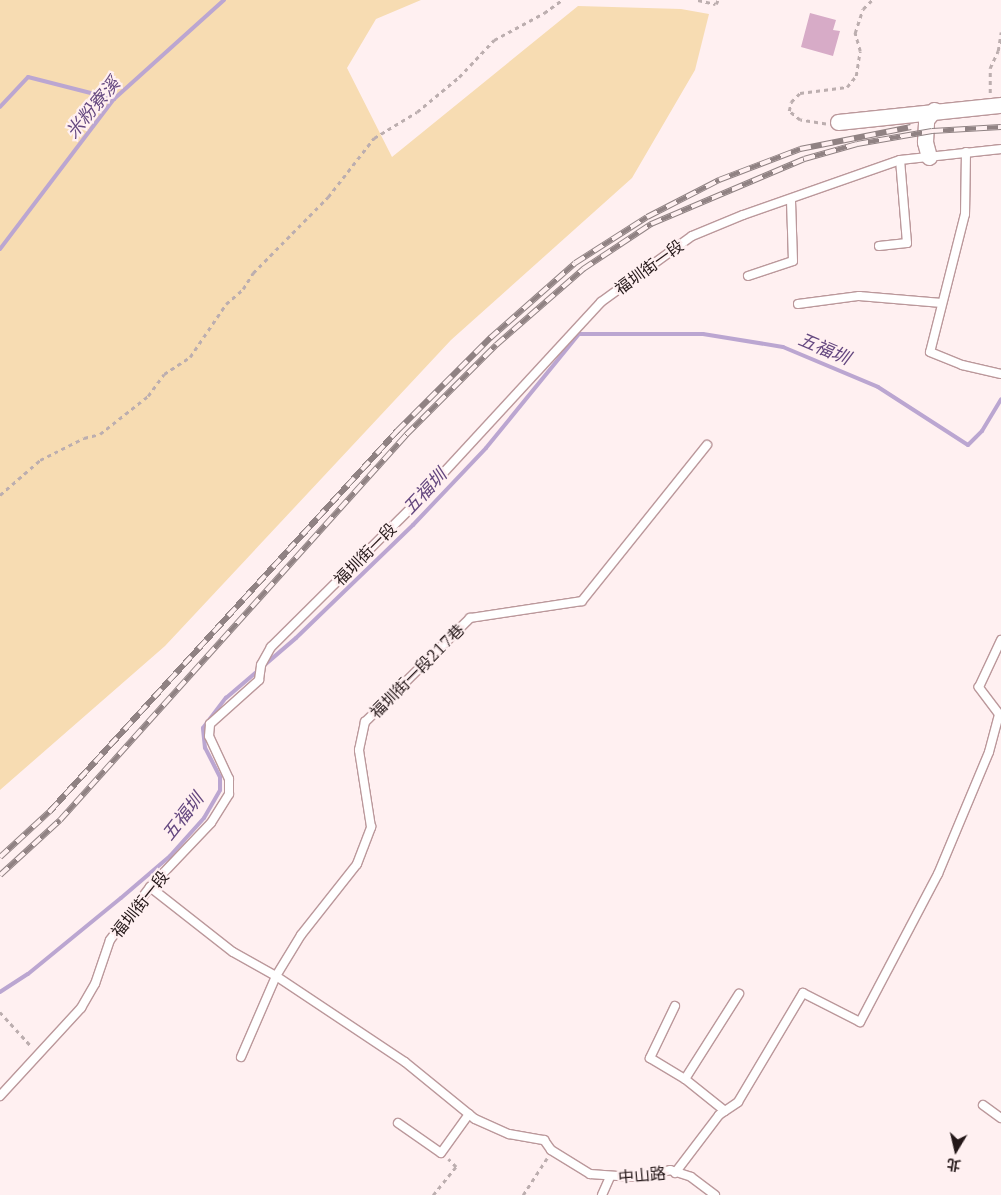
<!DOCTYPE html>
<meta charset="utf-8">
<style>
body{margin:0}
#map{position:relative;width:1001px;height:1195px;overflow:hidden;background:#fff0f1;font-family:"IBM Plex Serif","Noto Sans TC",serif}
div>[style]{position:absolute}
.green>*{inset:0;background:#f7dcb2}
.stream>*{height:4px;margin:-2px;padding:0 2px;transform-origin:2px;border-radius:2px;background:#bba6d1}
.building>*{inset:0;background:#d7abc7}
.path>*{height:2.5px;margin-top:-1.25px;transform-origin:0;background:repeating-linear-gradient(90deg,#bcaeaf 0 4px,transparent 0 8px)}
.roads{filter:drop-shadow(1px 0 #bb989b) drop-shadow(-1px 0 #bb989b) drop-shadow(0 1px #bb989b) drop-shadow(0 -1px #bb989b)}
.lane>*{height:8px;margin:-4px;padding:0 4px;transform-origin:4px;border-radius:4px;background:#fff}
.street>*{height:15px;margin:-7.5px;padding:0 7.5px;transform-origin:7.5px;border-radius:7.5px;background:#fff}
.rail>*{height:5.5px;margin-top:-2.75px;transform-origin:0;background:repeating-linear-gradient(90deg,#fff0f1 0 11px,#908283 0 22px);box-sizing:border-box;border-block:1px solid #908283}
span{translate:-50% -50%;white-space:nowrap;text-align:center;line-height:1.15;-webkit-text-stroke:4.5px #fff0f1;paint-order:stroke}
.street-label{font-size:16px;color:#241718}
.water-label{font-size:18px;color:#64477f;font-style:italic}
.north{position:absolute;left:931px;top:1125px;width:50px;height:50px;-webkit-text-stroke:4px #fff0f1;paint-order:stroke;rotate:189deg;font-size:14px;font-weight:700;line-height:20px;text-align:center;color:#241718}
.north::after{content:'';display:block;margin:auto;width:18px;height:22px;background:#241718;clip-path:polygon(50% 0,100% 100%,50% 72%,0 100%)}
</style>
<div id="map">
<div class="green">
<div style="clip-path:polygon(0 0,421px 0,376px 19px,347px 68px,392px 157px,578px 6px,681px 9px,709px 14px,695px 70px,632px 178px,451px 340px,165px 646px,0 790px)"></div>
</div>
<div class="stream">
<div style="left:0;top:107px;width:41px;rotate:-47deg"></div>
<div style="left:28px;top:77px;width:89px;rotate:14.3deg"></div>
<div style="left:0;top:249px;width:188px;rotate:-52.8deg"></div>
<div style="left:114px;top:99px;width:148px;rotate:-42deg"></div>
<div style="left:0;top:992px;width:33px;rotate:-33deg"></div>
<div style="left:28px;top:974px;width:120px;rotate:-39.3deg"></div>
<div style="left:121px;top:898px;width:65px;rotate:-40.6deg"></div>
<div style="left:170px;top:856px;width:51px;rotate:-48.2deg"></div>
<div style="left:204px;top:818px;width:32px;rotate:-60deg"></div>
<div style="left:220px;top:790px;width:13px;rotate:-90deg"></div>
<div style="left:220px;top:777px;width:33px;rotate:-117deg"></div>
<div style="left:205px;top:748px;width:20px;rotate:-96deg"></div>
<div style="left:203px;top:728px;width:38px;rotate:-53deg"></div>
<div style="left:226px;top:698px;width:92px;rotate:-40.6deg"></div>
<div style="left:296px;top:638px;width:163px;rotate:-44deg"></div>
<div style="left:413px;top:525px;width:106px;rotate:-46.5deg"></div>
<div style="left:486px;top:448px;width:147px;rotate:-50.8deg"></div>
<div style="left:579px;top:334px;width:124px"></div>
<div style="left:703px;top:334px;width:81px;rotate:9.2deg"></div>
<div style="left:783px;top:347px;width:103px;rotate:22.8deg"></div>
<div style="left:878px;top:387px;width:107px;rotate:32.8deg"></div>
<div style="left:968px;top:445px;width:20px;rotate:-45deg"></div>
<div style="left:982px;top:431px;width:37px;rotate:-59deg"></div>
</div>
<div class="building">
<div style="clip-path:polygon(810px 13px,836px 20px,833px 30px,840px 31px,833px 56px,801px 47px)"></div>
</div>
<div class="path">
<div style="left:698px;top:0;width:18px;rotate:13deg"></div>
<div style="left:716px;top:4px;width:4px;rotate:-63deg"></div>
<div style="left:990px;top:93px;width:25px;rotate:-90deg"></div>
<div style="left:990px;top:68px;width:19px;rotate:-65deg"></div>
<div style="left:998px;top:51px;width:19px;rotate:-81deg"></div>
<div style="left:826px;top:124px;width:26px;rotate:-171deg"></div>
<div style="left:800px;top:120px;width:14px;rotate:-141deg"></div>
<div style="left:789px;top:111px;width:9px;rotate:-77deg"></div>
<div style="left:791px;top:102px;width:13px;rotate:-45deg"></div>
<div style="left:800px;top:93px;width:47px;rotate:-7.3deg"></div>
<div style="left:847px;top:87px;width:14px;rotate:-51deg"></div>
<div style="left:856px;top:76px;width:25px;rotate:-81deg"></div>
<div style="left:860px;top:51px;width:19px;rotate:-106deg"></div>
<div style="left:855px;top:33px;width:25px;rotate:-72deg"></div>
<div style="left:863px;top:9px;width:13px;rotate:-45deg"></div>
<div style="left:0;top:495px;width:53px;rotate:-41.2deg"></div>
<div style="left:40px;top:460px;width:49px;rotate:-26.6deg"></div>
<div style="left:84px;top:438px;width:16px;rotate:-14deg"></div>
<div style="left:100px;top:434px;width:61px;rotate:-38.4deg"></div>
<div style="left:148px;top:396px;width:27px;rotate:-54deg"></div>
<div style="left:164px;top:374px;width:31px;rotate:-33deg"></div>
<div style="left:190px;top:357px;width:64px;rotate:-55.8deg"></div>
<div style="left:226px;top:304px;width:23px;rotate:-41deg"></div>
<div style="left:243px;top:289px;width:19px;rotate:-58deg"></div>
<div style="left:253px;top:273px;width:107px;rotate:-45.4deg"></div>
<div style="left:328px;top:197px;width:75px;rotate:-52.1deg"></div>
<div style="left:374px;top:138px;width:50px;rotate:-31.2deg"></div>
<div style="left:417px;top:112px;width:55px;rotate:-39.8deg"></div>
<div style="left:459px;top:77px;width:51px;rotate:-46.6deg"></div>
<div style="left:494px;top:40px;width:57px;rotate:-28.4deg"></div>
<div style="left:544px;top:13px;width:22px;rotate:-36deg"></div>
<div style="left:0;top:1012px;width:47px;rotate:47.6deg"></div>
<div style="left:433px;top:1195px;width:36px;rotate:-51deg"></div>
<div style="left:456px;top:1167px;width:11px;rotate:-135deg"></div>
<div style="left:523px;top:1195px;width:44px;rotate:-57deg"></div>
</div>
<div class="roads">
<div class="lane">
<div style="left:966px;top:152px;width:62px;rotate:90.9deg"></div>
<div style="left:965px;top:214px;width:142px;rotate:104.2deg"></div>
<div style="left:930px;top:352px;width:35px;rotate:22deg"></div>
<div style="left:962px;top:365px;width:40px;rotate:13deg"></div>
<div style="left:879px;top:246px;width:28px;rotate:-6deg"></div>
<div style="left:907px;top:243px;width:83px;rotate:-94.8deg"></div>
<div style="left:748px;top:276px;width:47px;rotate:-18.4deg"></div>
<div style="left:793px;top:261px;width:61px;rotate:-91.9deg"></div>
<div style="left:798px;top:304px;width:62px;rotate:-7.5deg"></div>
<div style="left:859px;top:296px;width:83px;rotate:4.8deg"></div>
<div style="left:150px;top:887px;width:105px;rotate:38.1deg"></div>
<div style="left:233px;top:952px;width:49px;rotate:29.2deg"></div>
<div style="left:276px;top:976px;width:155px;rotate:33.7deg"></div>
<div style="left:405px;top:1062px;width:90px;rotate:39.2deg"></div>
<div style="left:475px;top:1119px;width:37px;rotate:24deg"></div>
<div style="left:509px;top:1134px;width:36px;rotate:10deg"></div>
<div style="left:544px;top:1140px;width:12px;rotate:55deg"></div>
<div style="left:551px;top:1150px;width:46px;rotate:31.6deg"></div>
<div style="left:590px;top:1174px;width:42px;rotate:4.1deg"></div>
<div style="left:632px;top:1177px;width:39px;rotate:-10deg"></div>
<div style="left:670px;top:1170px;width:22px;rotate:18deg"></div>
<div style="left:691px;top:1177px;width:30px;rotate:37deg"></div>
<div style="left:675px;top:1006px;width:58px;rotate:115.7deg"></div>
<div style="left:650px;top:1058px;width:41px;rotate:31deg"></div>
<div style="left:685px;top:1079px;width:51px;rotate:38.7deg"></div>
<div style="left:241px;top:1057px;width:88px;rotate:-66.6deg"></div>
<div style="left:276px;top:976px;width:48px;rotate:-58.6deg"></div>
<div style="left:301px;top:935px;width:90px;rotate:-51.7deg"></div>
<div style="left:357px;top:864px;width:40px;rotate:-69deg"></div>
<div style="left:371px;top:827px;width:78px;rotate:-98.9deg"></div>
<div style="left:359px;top:750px;width:29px;rotate:-78deg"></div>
<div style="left:365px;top:722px;width:148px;rotate:-44.7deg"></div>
<div style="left:470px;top:618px;width:113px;rotate:-8.6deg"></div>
<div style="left:582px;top:601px;width:200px;rotate:-51.3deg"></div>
<div style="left:685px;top:1079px;width:101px;rotate:-57.6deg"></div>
<div style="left:0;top:1096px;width:120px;rotate:-47.4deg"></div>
<div style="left:81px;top:1008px;width:28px;rotate:-60deg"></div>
<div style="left:95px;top:984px;width:46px;rotate:-71.2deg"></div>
<div style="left:110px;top:940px;width:66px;rotate:-53deg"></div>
<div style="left:150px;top:887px;width:88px;rotate:-46.4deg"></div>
<div style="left:211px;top:823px;width:34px;rotate:-58deg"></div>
<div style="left:229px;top:794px;width:15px;rotate:-90deg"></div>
<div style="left:229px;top:779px;width:47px;rotate:-114.9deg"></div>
<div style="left:209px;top:736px;width:12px;rotate:-85deg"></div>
<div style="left:210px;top:724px;width:66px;rotate:-41.9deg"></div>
<div style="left:259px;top:680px;width:15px;rotate:-82deg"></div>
<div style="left:261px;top:665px;width:21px;rotate:-61deg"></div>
<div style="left:271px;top:647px;width:197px;rotate:-44.8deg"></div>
<div style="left:411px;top:508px;width:280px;rotate:-47.3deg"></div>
<div style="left:601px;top:302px;width:112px;rotate:-36deg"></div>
<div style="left:692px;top:236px;width:55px;rotate:-22.4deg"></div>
<div style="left:743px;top:215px;width:166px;rotate:-19.3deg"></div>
<div style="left:900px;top:160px;width:102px;rotate:-6.2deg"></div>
<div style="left:983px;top:1105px;width:22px;rotate:36deg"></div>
<div style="left:398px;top:1123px;width:52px;rotate:34.9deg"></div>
<div style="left:441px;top:1153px;width:48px;rotate:-54.3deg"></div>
<div style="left:675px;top:1173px;width:73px;rotate:-52.8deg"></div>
<div style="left:719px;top:1115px;width:23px;rotate:-34deg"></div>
<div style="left:738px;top:1102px;width:127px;rotate:-59.2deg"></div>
<div style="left:803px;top:993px;width:64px;rotate:27deg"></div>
<div style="left:860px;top:1022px;width:167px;rotate:-62.2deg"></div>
<div style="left:938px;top:874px;width:132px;rotate:-67.3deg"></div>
<div style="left:989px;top:752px;width:39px;rotate:-75deg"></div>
<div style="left:999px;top:714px;width:34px;rotate:-127deg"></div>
<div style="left:979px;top:687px;width:52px;rotate:-64.9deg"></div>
<div style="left:602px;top:1195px;width:20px;rotate:-66deg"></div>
</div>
<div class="street">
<div style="left:838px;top:122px;width:164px;rotate:-6deg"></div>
<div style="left:929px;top:157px;width:16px;rotate:-105deg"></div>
<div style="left:925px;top:142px;width:22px;rotate:-87deg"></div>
<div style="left:926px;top:120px;width:13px;rotate:-51deg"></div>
</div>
</div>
<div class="rail">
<div style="left:0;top:857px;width:68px;rotate:-42.6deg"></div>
<div style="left:50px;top:811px;width:515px;rotate:-47.6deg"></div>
<div style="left:397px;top:431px;width:132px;rotate:-45deg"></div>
<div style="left:490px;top:338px;width:113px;rotate:-41.4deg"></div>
<div style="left:575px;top:263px;width:85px;rotate:-32.6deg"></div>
<div style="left:647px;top:217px;width:81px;rotate:-27.2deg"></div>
<div style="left:719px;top:180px;width:87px;rotate:-20.9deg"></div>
<div style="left:800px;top:149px;width:113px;rotate:-11.2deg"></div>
<div style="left:0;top:875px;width:81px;rotate:-42.5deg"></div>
<div style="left:60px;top:820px;width:518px;rotate:-48.05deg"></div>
<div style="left:406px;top:435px;width:127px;rotate:-45deg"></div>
<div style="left:496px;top:345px;width:116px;rotate:-41.1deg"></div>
<div style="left:583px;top:269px;width:82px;rotate:-33.5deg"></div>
<div style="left:651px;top:224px;width:166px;rotate:-23deg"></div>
<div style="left:804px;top:159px;width:55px;rotate:-15.8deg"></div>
<div style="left:857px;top:144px;width:76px;rotate:-9.8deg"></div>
<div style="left:932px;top:131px;width:69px;rotate:-3.3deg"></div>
</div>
<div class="street-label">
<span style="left:649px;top:267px;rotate:-36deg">福圳街一段</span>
<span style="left:365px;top:554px;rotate:-45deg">福圳街一段</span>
<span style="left:417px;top:671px;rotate:-45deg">福圳街一段217巷</span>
<span style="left:140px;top:904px;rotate:-51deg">福圳街一段</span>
<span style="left:642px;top:1175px;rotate:-5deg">中山路</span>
</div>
<div class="water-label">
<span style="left:93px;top:108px;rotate:-50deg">米粉寮溪</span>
<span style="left:824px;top:349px;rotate:23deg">五福圳</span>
<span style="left:425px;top:492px;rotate:-47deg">五福圳</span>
<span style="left:183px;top:817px;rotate:-52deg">五福圳</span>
</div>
<div class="north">北</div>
</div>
